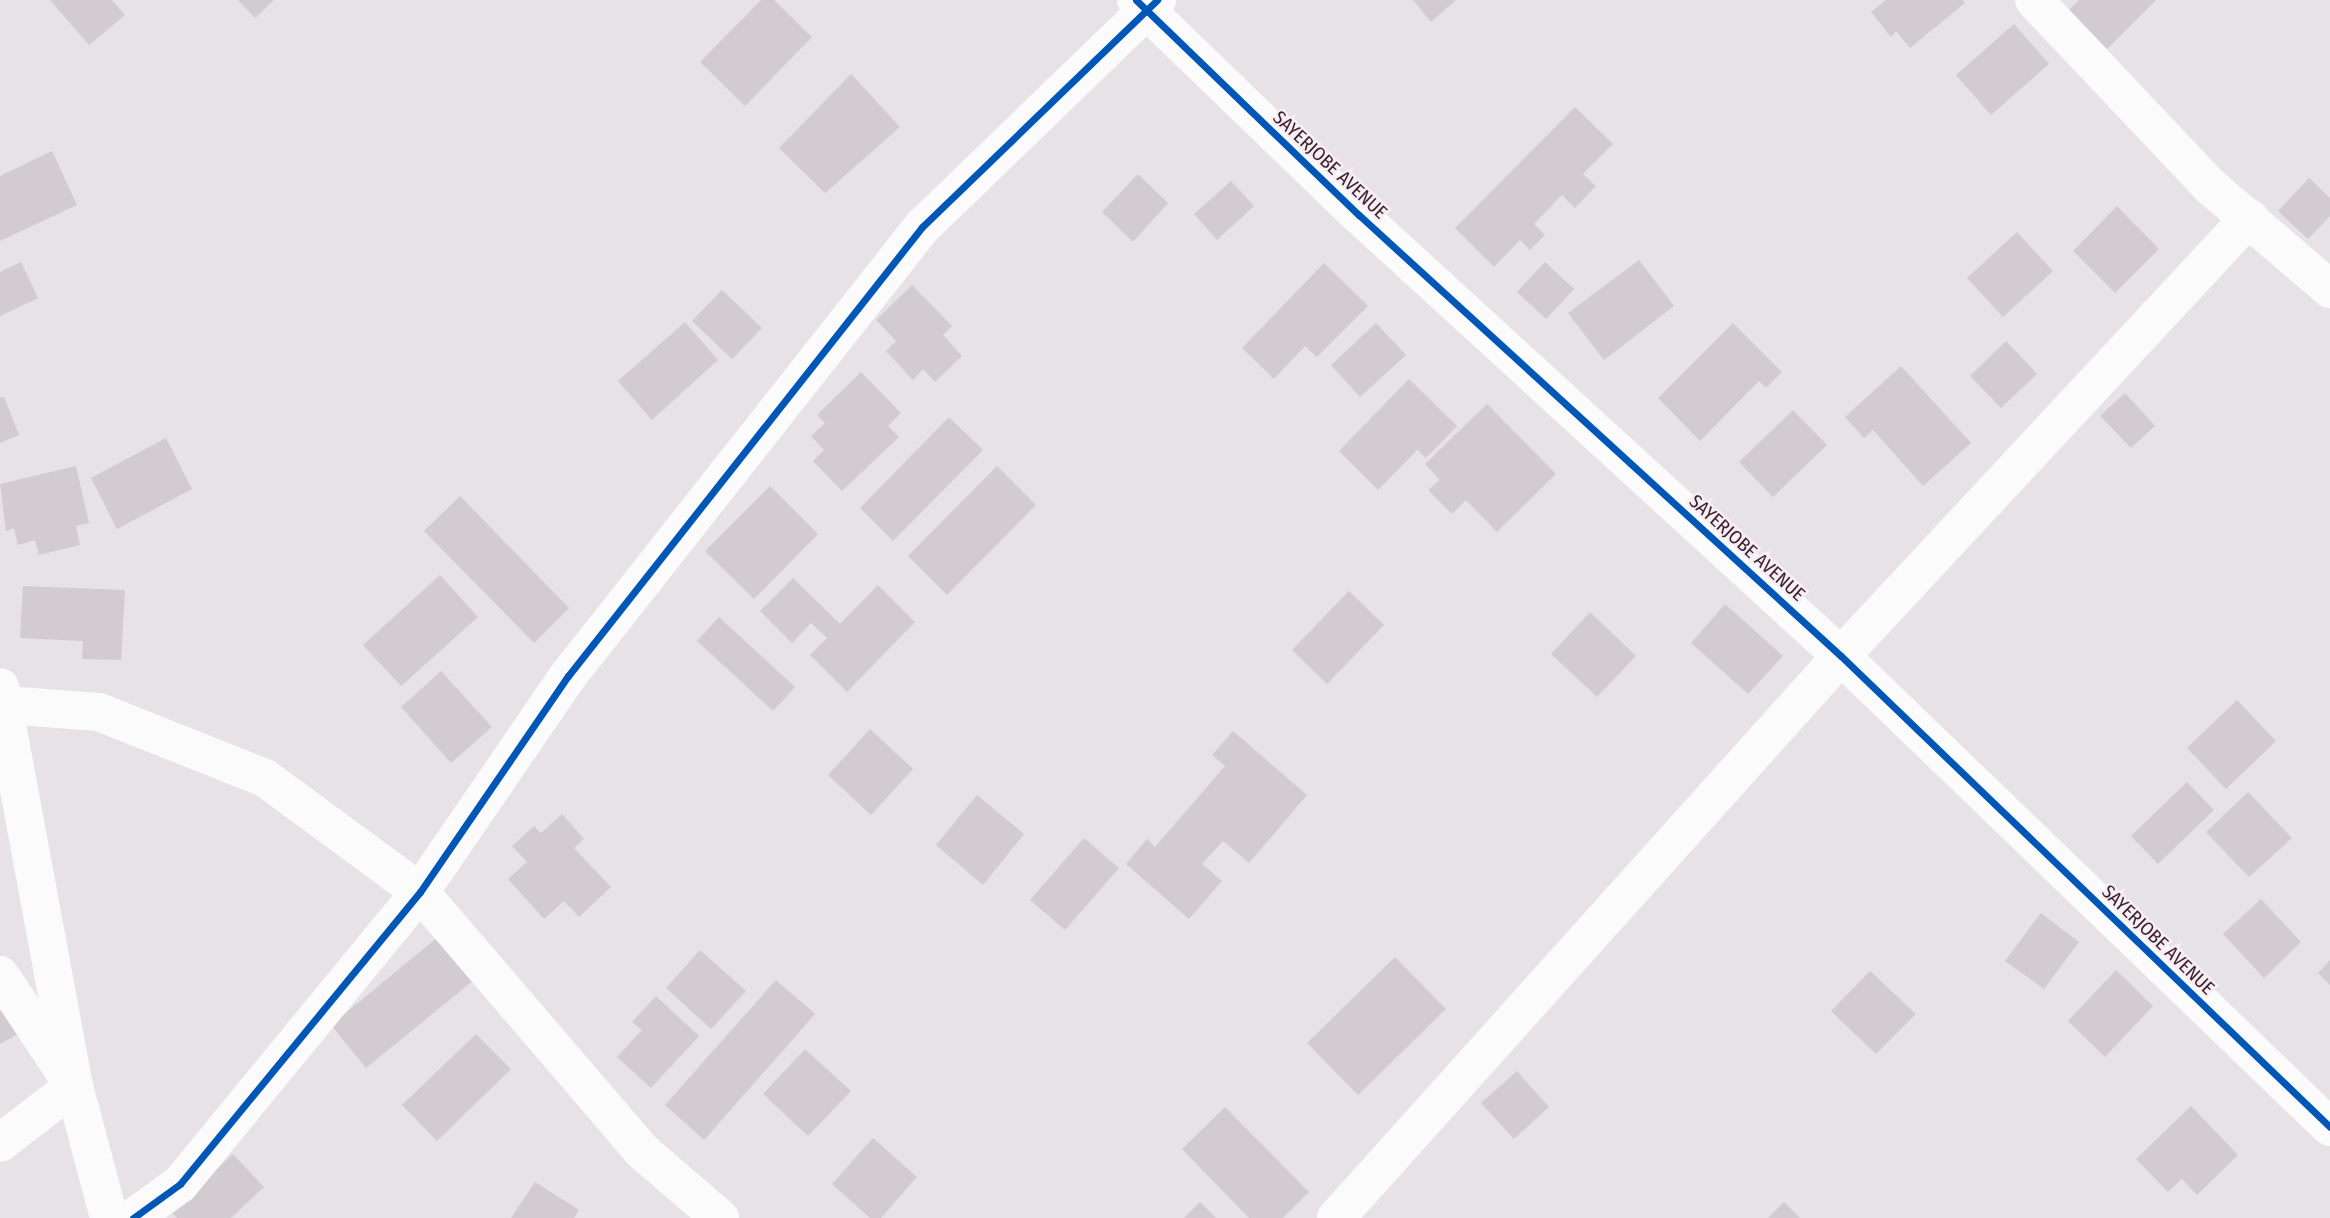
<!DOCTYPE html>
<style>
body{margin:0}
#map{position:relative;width:2330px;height:1218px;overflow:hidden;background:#e7e2e5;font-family:"Fira Sans Condensed",sans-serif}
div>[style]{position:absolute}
.building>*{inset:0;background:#d2cbcf}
.minor>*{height:38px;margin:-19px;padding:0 19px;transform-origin:19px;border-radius:19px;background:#fbfbfb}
.cycleway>*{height:7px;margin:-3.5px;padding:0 3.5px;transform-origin:3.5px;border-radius:3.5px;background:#0057b8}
span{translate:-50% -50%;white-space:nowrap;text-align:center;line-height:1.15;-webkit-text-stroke:5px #f7eff4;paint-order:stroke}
.street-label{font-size:19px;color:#3b1f2a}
</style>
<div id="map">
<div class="building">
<div style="clip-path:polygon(50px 0,112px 0,125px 15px,89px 45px)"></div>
<div style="clip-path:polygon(238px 0,274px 0,255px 18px)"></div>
<div style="clip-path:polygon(761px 0,774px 0,812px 37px,745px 106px,700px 62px)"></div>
<div style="clip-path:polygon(1413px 0,1456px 0,1431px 22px)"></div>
<div style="clip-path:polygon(1886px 0,1963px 0,1965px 3px,1910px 48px,1896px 31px,1891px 37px,1871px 12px)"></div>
<div style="clip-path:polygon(2079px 0,2156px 0,2107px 49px,2069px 10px)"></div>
<div style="clip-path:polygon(2014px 24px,2049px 64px,1991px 115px,1956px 75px)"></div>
<div style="clip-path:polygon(851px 74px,900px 127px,825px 193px,779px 148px)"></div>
<div style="clip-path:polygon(1575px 107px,1613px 144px,1583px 174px,1596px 186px,1575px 208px,1562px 195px,1534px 224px,1545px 235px,1530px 250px,1520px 240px,1494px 267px,1455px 228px)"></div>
<div style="clip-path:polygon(52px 151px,77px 205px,0 241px,0 176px)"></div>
<div style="clip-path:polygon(1138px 174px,1168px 203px,1133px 242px,1102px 212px)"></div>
<div style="clip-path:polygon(2309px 178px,2330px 198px,2330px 216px,2308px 239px,2278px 211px)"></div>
<div style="clip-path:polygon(1231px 181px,1254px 206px,1217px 240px,1194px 214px)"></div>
<div style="clip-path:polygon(2117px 206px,2159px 249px,2115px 293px,2073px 251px)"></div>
<div style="clip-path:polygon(2017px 232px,2053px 271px,2003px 317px,1967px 278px)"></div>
<div style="clip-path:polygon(1639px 260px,1674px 306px,1604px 360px,1568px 313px)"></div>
<div style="clip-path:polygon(21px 262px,38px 298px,0 316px,0 272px)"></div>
<div style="clip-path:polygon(1545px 262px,1574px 289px,1546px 319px,1517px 292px)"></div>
<div style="clip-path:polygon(1324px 263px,1368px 306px,1317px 357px,1305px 346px,1274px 379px,1242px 348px)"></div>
<div style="clip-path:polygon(912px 285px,952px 326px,943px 335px,962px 356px,935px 382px,923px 369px,913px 380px,886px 351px,896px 341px,876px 320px)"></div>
<div style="clip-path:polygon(722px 290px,762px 328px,732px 359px,692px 321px)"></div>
<div style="clip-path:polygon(685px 322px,718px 360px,652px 420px,618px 381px)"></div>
<div style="clip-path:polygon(1376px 323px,1406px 355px,1360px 397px,1331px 365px)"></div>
<div style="clip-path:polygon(1733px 323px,1782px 372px,1766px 388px,1759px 381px,1700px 441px,1658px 398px)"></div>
<div style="clip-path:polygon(2006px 341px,2037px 374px,2001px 408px,1970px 376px)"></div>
<div style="clip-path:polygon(1901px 366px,1971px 443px,1923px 486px,1873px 430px,1864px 438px,1845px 417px)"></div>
<div style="clip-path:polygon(861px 372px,901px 413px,888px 426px,899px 437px,842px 491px,813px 461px,824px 450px,811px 436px,825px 423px,817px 415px)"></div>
<div style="clip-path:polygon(1409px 379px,1457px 426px,1426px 458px,1417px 450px,1378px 490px,1339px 451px)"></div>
<div style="clip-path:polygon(2125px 393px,2155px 426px,2131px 448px,2100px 416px)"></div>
<div style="clip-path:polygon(4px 397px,19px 435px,0 443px,0 398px)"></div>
<div style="clip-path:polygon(1487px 404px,1556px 474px,1497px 532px,1466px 500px,1452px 514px,1428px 490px,1440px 480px,1425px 464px)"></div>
<div style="clip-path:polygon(1793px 410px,1827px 445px,1773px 497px,1739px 462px)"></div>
<div style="clip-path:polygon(949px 417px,983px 450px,893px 541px,860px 508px)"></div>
<div style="clip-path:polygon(166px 438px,192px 489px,117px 529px,91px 478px)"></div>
<div style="clip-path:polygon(76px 466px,89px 523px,76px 526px,80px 545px,39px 555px,35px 540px,18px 545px,14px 528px,6px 531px,0 484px)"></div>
<div style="clip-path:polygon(997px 466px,1036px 505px,947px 595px,908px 556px)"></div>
<div style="clip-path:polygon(770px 486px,818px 534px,754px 599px,705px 551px)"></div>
<div style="clip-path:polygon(460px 496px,569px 608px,534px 643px,424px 531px)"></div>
<div style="clip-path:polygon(440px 575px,478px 617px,401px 686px,363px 645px)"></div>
<div style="clip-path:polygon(793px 578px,840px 624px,878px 585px,915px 622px,847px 692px,810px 655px,827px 638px,811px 623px,792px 643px,760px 611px)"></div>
<div style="clip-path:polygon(23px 586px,125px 590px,121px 660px,82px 659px,83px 641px,20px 638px)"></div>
<div style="clip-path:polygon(1349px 591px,1384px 625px,1327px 684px,1292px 650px)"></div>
<div style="clip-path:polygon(1725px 604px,1783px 656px,1748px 694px,1691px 643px)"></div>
<div style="clip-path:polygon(1590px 612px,1636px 656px,1597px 697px,1551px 654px)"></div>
<div style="clip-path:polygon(719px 617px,795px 687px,773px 711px,697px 641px)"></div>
<div style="clip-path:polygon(441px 671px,492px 727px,451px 763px,401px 707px)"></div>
<div style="clip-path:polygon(2237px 700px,2276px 741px,2226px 789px,2187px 748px)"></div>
<div style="clip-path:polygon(870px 729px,913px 769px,871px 815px,828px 775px)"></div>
<div style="clip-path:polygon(1233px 731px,1307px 795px,1249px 863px,1223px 841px,1202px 864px,1222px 881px,1189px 919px,1126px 864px,1147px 839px,1155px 847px,1225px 766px,1212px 755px)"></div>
<div style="clip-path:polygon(2187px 782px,2214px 810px,2158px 864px,2131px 836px)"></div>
<div style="clip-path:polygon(2248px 792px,2292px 838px,2249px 877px,2206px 832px)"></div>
<div style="clip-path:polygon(977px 795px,1024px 834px,983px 885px,936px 845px)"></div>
<div style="clip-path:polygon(562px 814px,584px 839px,574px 848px,611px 887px,579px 917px,564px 901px,544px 919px,508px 879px,527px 862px,512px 846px,534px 826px,541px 833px)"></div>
<div style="clip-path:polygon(1084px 838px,1119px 868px,1065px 930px,1030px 900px)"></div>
<div style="clip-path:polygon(2261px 899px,2301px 942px,2264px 978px,2223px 934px)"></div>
<div style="clip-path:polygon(2041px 913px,2079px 942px,2044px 989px,2005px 961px)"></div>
<div style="clip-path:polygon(444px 932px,480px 975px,366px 1068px,331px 1025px)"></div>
<div style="clip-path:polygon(700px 950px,746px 991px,711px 1029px,666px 988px)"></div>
<div style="clip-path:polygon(1395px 957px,1446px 1009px,1358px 1095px,1307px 1043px)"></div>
<div style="clip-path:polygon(2330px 960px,2330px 985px,2318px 973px)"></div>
<div style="clip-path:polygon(2116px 970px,2153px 1006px,2105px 1057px,2068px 1021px)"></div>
<div style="clip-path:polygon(1870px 971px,1916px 1014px,1876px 1054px,1831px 1011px)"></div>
<div style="clip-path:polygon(776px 980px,815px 1014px,704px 1140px,665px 1105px)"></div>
<div style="clip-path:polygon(656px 996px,699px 1036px,651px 1088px,617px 1057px,642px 1030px,632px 1022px)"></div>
<div style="clip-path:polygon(0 997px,20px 1033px,0 1044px)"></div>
<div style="clip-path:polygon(476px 1034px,511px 1069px,437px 1141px,402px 1105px)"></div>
<div style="clip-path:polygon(805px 1049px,851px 1091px,808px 1136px,763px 1094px)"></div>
<div style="clip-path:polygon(1517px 1071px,1549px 1107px,1514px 1139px,1481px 1103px)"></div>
<div style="clip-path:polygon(2191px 1106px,2238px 1155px,2197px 1195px,2182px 1179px,2168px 1192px,2136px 1159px)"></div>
<div style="clip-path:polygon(1225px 1107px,1309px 1192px,1283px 1218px,1249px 1218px,1182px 1149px)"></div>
<div style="clip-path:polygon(873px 1138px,917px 1177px,881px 1218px,870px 1218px,832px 1184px)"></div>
<div style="clip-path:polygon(233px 1154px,264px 1187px,231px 1218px,177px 1218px,171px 1212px)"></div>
<div style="clip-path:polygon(535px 1182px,579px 1210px,574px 1218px,511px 1218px)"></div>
<div style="clip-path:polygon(1200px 1202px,1216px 1218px,1184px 1218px)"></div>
<div style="clip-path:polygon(1784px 1202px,1800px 1218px,1768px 1218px)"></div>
</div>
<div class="minor">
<div style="left:1136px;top:0;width:310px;rotate:44deg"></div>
<div style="left:1359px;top:215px;width:653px;rotate:42.46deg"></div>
<div style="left:1841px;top:656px;width:679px;rotate:43.93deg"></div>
<div style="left:2034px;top:0;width:257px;rotate:46.6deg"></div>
<div style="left:2211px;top:187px;width:157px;rotate:40.6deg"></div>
<div style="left:0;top:687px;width:406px;rotate:79.5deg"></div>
<div style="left:74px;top:1086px;width:137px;rotate:75.1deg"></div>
<div style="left:5px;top:705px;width:94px;rotate:4.3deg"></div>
<div style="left:99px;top:712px;width:179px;rotate:21.7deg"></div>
<div style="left:265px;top:778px;width:192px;rotate:36.3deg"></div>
<div style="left:420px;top:892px;width:341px;rotate:49.4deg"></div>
<div style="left:642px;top:1151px;width:103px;rotate:40.7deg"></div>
<div style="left:0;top:975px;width:133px;rotate:56.3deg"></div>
<div style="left:74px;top:1086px;width:93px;rotate:142.4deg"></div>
<div style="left:133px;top:1218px;width:58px;rotate:-35.9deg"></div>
<div style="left:180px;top:1184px;width:378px;rotate:-50.6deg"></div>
<div style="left:420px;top:892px;width:262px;rotate:-55.6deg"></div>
<div style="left:568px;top:676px;width:572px;rotate:-51.75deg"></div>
<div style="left:922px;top:227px;width:327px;rotate:-44deg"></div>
<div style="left:1336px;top:1218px;width:756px;rotate:-48.06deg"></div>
<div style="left:1841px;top:656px;width:599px;rotate:-47.03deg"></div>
</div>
<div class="cycleway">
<div style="left:1136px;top:0;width:310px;rotate:44deg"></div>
<div style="left:1359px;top:215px;width:653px;rotate:42.46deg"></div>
<div style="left:1841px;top:656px;width:679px;rotate:43.93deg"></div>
<div style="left:133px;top:1218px;width:58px;rotate:-35.9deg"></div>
<div style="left:180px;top:1184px;width:378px;rotate:-50.6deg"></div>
<div style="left:420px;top:892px;width:262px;rotate:-55.6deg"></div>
<div style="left:568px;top:676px;width:572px;rotate:-51.75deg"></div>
<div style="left:922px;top:227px;width:327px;rotate:-44deg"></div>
</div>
<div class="street-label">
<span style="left:1330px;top:165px;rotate:43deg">SAYERJOBE AVENUE</span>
<span style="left:1747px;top:548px;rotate:42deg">SAYERJOBE AVENUE</span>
<span style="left:2158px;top:940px;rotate:44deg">SAYERJOBE AVENUE</span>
</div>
</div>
